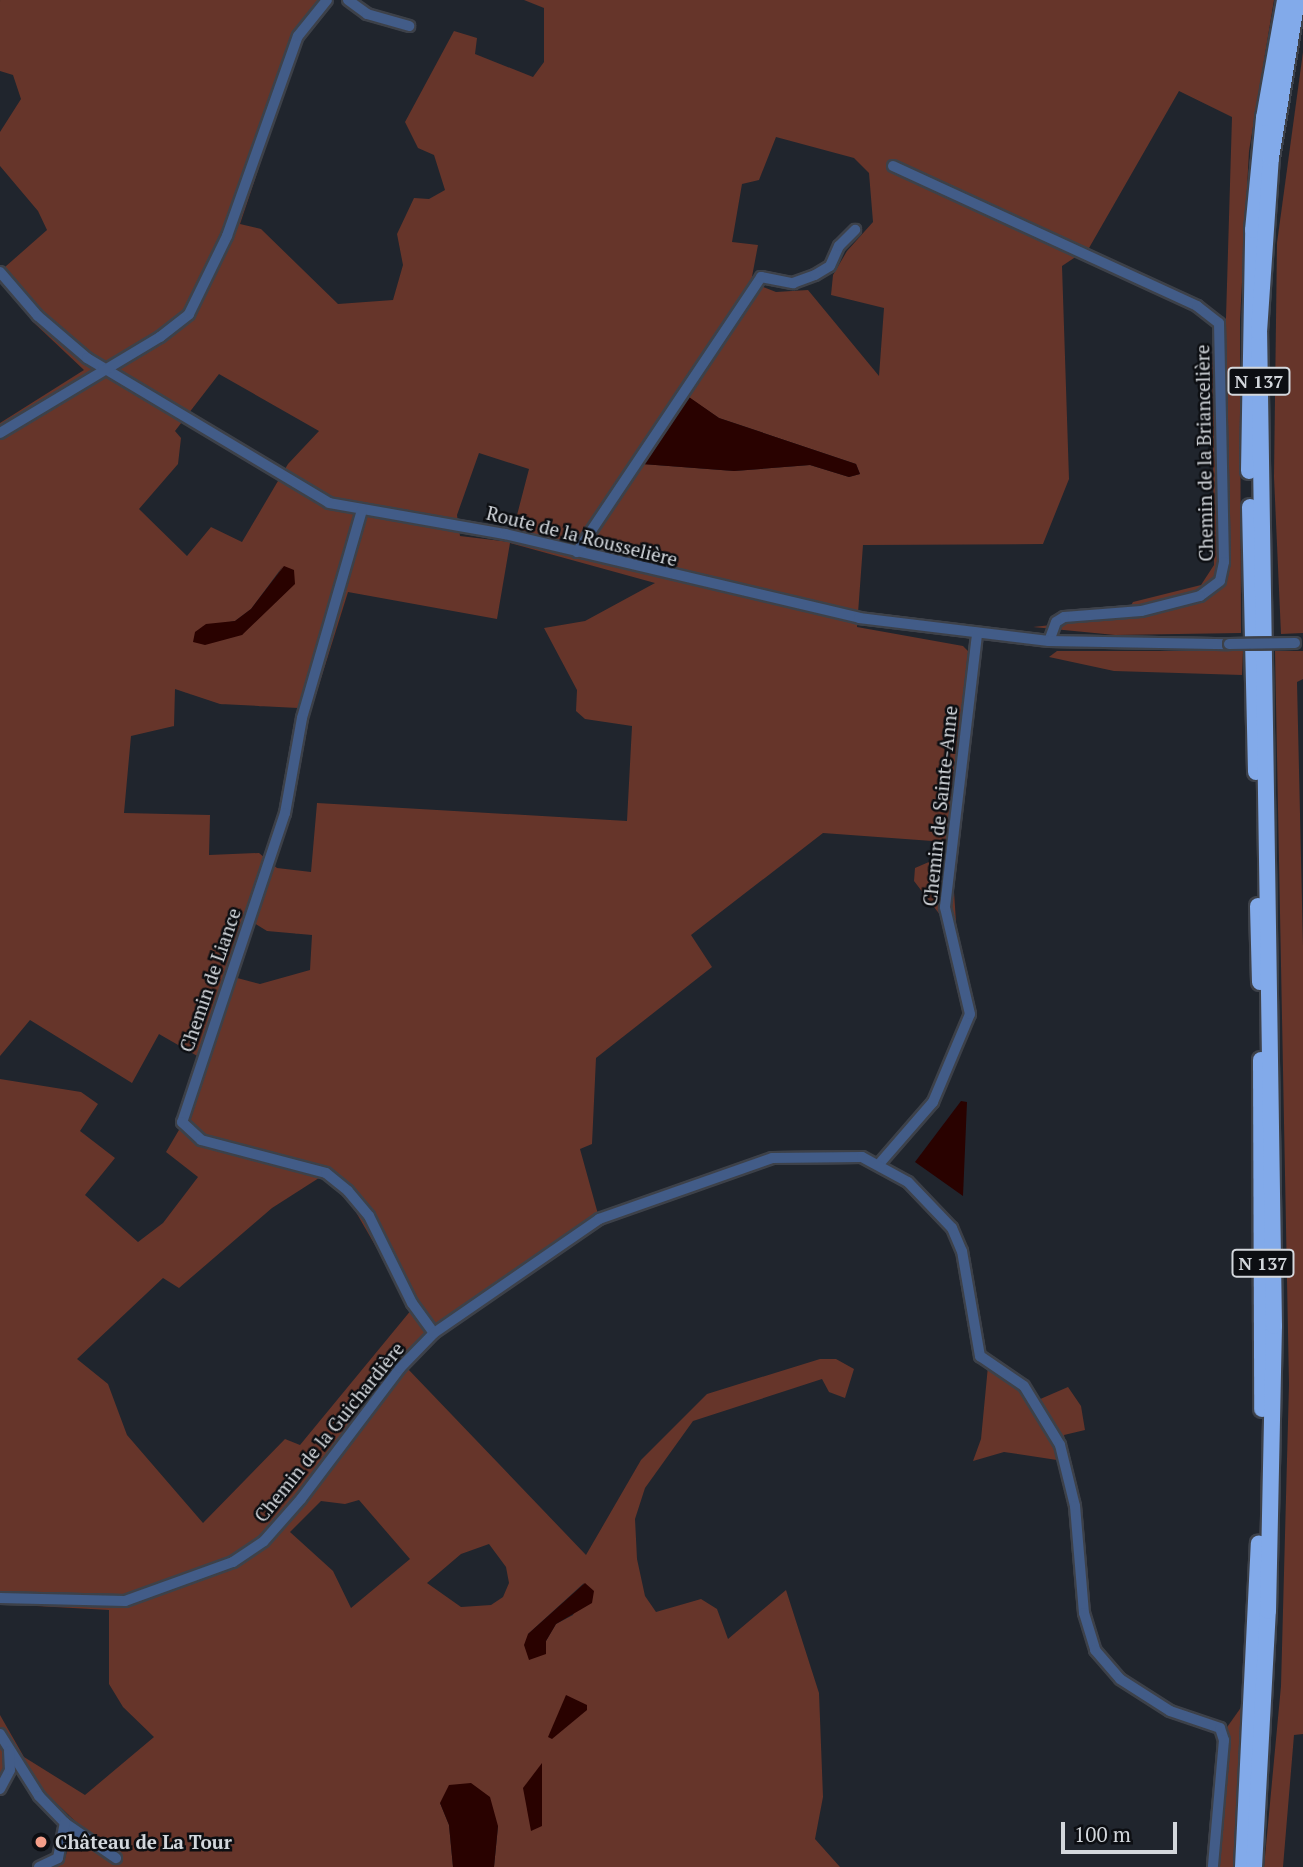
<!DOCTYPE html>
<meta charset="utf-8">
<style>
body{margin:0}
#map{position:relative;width:1303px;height:1867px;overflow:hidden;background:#20252d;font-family:"PT Serif",serif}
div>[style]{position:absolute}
.green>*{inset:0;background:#66352a}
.water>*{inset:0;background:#290200}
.roads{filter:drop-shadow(2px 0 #3d4149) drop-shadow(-2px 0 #3d4149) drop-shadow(0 2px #3d4149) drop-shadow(0 -2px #3d4149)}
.minor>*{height:10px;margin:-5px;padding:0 5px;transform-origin:5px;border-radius:5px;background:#425c88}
.highway>*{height:16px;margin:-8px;padding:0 8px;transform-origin:8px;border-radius:8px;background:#82aaea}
.bridges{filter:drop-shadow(2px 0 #3d4149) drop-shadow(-2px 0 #3d4149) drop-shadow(0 2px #3d4149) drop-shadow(0 -2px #3d4149)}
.minor-bridge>*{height:10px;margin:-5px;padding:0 5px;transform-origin:5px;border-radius:5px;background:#425c88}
.dots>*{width:19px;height:19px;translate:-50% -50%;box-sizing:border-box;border:4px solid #0c0e12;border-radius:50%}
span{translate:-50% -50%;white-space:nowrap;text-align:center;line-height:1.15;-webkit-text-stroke:5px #0c0e12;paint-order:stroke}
.shield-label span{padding:2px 5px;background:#0c0e12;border:2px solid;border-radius:5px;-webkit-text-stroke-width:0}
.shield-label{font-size:18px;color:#d3d7dc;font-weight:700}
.street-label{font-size:19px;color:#d3d7dc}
.poi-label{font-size:19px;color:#d3d7dc;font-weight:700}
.left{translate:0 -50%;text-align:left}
.scale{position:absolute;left:1061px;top:1822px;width:116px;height:32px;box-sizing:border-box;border:4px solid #d3d7dc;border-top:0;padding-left:9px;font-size:21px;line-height:24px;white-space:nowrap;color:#d3d7dc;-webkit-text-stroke:5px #0c0e12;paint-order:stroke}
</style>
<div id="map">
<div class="green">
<div style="clip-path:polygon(evenodd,0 0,330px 0,303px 36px,240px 224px,261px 229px,338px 304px,393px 300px,403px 265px,397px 234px,414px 198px,429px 199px,445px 190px,434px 155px,418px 148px,405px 122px,454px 31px,477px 38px,475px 54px,533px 77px,544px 62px,544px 8px,524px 0,1274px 0,1249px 151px,1240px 320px,1241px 633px,1115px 635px,1033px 627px,1124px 617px,1133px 602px,1201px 585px,1214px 565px,1212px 336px,1226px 318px,1232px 117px,1179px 91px,1089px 248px,1062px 266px,1069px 479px,1043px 544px,863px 545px,857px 627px,963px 646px,976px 659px,953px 876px,957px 937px,914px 881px,915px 868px,945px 855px,946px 842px,823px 833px,691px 935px,712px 967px,596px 1058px,592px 1144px,580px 1149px,601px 1225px,433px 1339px,433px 1344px,407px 1368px,586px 1555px,641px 1460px,707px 1394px,820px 1359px,836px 1359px,854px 1369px,845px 1398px,829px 1392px,822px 1379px,693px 1421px,645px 1488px,635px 1519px,637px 1559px,645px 1596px,656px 1612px,701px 1599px,717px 1609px,728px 1639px,786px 1590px,819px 1693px,823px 1797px,815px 1839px,840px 1867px,494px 1867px,498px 1826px,440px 1803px,449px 1825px,453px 1867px,54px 1867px,65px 1858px,76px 1822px,32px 1780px,8px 1765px,0 1775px,0 1715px,24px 1757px,85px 1795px,154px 1737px,123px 1707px,109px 1684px,109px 1610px,0 1604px,0 1079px,81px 1092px,98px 1104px,80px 1131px,115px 1158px,85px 1195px,138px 1242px,163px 1223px,198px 1177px,166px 1152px,186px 1118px,206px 1061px,159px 1034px,132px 1083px,30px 1020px,0 1056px,0 423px,84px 370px,32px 321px,42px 312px,5px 267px,47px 230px,38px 211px,0 166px,0 132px,21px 99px,13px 75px,0 71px,0 0,776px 137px,854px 158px,869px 173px,873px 222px,847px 251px,833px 275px,831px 295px,884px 308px,879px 376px,808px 290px,776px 292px,751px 282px,758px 245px,732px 242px,742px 184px,759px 180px,776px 137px,0 0,219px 374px,319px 431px,288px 464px,242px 542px,211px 527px,187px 556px,139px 509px,178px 464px,181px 438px,175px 431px,219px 374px,0 0,688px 397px,719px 418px,856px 464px,860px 474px,849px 477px,810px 465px,734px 471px,643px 464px,688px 397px,0 0,479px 453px,529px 469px,510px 542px,460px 536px,457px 515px,479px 453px,0 0,510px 543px,655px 583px,585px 621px,544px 628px,577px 690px,576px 711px,585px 719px,632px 726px,627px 821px,317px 803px,311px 872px,277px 868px,259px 853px,209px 855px,210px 815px,124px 813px,131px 736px,174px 726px,175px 689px,220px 704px,298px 708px,308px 720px,348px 592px,497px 619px,510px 543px,0 0,283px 566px,242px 635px,202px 627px,235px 621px,251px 609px,283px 566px,0 0,246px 918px,267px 931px,312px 935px,310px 970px,260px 984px,226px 975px,246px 918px,0 0,322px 1176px,346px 1195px,412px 1309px,300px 1445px,285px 1439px,203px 1523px,127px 1435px,108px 1384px,77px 1359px,163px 1278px,179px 1288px,272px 1208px,322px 1176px,0 0,359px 1500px,410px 1559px,351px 1608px,333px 1571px,290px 1532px,321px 1501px,345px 1504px,359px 1500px,0 0,489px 1544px,506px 1567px,509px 1583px,503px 1597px,491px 1605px,461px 1607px,427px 1583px,461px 1554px,489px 1544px,0 0,584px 1583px,573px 1615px,556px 1624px,546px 1641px,528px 1634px,584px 1583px)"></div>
<div style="clip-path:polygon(1303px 52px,1303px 633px,1281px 634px,1274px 477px,1277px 243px)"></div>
<div style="clip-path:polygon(1057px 651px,1243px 651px,1242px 675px,1114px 671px,1049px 657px)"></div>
<div style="clip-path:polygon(1275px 651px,1303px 651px,1303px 679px,1297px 682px,1303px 946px,1303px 1734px,1294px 1735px,1283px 1867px,1264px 1867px,1281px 1686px,1289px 1384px)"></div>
<div style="clip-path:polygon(988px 1366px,1038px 1400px,1068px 1387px,1081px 1406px,1085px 1430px,1064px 1435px,1069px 1457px,1057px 1460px,1004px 1452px,973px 1461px,981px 1439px)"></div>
<div style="clip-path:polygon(1242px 1706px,1233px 1867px,1206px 1867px,1218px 1740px)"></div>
</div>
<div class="water">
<div style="clip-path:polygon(689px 397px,719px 418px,856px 464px,860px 474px,849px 477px,810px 465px,734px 471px,642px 464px)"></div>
<div style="clip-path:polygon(284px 566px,294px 570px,295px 584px,242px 635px,205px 645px,193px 642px,195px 632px,206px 624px,235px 621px,251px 609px)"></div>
<div style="clip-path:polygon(961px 1101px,967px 1102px,963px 1196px,915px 1162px)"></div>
<div style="clip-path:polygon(585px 1583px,594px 1591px,592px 1603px,556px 1624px,546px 1641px,546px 1654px,529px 1660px,524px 1645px,528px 1634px)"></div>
<div style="clip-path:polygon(566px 1695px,587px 1705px,587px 1710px,552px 1739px,548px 1737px)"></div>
<div style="clip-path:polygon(542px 1763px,542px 1826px,531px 1831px,523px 1788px)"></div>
<div style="clip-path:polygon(471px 1783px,490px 1797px,498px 1826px,494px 1867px,453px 1867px,449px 1825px,440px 1803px,449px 1785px)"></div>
</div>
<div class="roads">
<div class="minor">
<div style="left:348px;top:0;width:24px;rotate:36deg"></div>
<div style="left:367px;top:14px;width:44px;rotate:15.9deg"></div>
<div style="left:893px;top:166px;width:335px;rotate:24.7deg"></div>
<div style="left:1197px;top:306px;width:28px;rotate:38deg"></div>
<div style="left:1219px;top:323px;width:239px;rotate:88.8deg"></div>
<div style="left:1224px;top:562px;width:19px;rotate:102deg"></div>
<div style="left:1220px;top:581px;width:25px;rotate:143deg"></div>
<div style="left:1200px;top:596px;width:61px;rotate:165.7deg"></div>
<div style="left:1141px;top:611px;width:77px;rotate:175.5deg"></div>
<div style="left:1064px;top:617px;width:9px;rotate:148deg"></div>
<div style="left:1056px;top:622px;width:20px;rotate:110deg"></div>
<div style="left:0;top:272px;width:58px;rotate:49.2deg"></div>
<div style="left:38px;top:316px;width:65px;rotate:40.6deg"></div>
<div style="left:87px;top:358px;width:282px;rotate:30.9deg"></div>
<div style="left:329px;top:503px;width:179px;rotate:10deg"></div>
<div style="left:505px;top:534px;width:364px;rotate:13.3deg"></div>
<div style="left:859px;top:618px;width:191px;rotate:6.9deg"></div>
<div style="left:1049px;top:641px;width:180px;rotate:1deg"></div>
<div style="left:0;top:433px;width:187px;rotate:-31deg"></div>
<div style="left:160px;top:337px;width:37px;rotate:-38deg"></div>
<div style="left:189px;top:314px;width:87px;rotate:-64deg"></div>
<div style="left:227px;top:236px;width:212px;rotate:-70.5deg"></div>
<div style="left:298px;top:36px;width:46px;rotate:-51.1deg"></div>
<div style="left:362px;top:510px;width:216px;rotate:106.1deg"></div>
<div style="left:302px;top:718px;width:97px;rotate:100.1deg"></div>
<div style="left:285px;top:813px;width:326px;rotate:108.4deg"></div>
<div style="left:182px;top:1122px;width:26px;rotate:43deg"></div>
<div style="left:201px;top:1140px;width:129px;rotate:14.8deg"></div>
<div style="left:326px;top:1173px;width:28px;rotate:39deg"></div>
<div style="left:348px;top:1191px;width:33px;rotate:50deg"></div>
<div style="left:369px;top:1216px;width:97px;rotate:63.7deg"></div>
<div style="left:412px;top:1303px;width:37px;rotate:54deg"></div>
<div style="left:577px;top:552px;width:331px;rotate:-56.2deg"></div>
<div style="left:761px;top:277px;width:33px;rotate:11deg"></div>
<div style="left:793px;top:283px;width:23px;rotate:-20deg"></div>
<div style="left:815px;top:275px;width:17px;rotate:-31deg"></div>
<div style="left:830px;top:266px;width:22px;rotate:-66deg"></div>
<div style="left:839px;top:246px;width:23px;rotate:-45deg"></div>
<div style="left:880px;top:1163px;width:81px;rotate:-49deg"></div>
<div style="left:933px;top:1102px;width:95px;rotate:-67.2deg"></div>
<div style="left:970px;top:1014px;width:110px;rotate:-103.2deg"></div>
<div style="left:945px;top:907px;width:276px;rotate:-83.3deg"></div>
<div style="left:0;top:1598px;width:125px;rotate:1.4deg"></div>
<div style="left:125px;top:1601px;width:115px;rotate:-19.9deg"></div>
<div style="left:233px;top:1562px;width:37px;rotate:-34deg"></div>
<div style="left:264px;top:1541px;width:56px;rotate:-48.6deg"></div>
<div style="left:301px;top:1499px;width:164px;rotate:-52.9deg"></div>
<div style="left:400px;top:1368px;width:49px;rotate:-45.8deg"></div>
<div style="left:434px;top:1333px;width:201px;rotate:-34.6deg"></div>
<div style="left:599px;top:1219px;width:183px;rotate:-19.4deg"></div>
<div style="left:772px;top:1158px;width:90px;rotate:-0.6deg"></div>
<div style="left:862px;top:1157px;width:52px;rotate:28.5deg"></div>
<div style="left:908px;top:1182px;width:64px;rotate:46.3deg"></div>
<div style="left:952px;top:1228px;width:25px;rotate:67deg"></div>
<div style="left:962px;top:1251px;width:107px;rotate:80.3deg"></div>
<div style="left:980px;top:1356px;width:53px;rotate:34.3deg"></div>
<div style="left:1024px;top:1386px;width:69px;rotate:58.6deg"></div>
<div style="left:1060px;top:1445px;width:63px;rotate:76.2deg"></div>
<div style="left:1075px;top:1506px;width:107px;rotate:85.2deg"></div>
<div style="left:1084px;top:1613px;width:39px;rotate:73deg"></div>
<div style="left:1095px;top:1650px;width:38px;rotate:49deg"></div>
<div style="left:1120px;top:1679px;width:59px;rotate:32.6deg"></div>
<div style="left:1170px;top:1711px;width:53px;rotate:18.8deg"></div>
<div style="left:1220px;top:1728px;width:13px;rotate:72deg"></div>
<div style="left:1224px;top:1740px;width:127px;rotate:95deg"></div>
<div style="left:0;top:1734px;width:73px;rotate:57.8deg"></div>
<div style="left:39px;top:1796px;width:37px;rotate:46deg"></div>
<div style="left:65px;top:1823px;width:62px;rotate:34.5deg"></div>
<div style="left:0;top:1789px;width:21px;rotate:-62deg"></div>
<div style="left:10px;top:1770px;width:19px;rotate:-93deg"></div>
<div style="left:39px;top:1867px;width:21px;rotate:-25deg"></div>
<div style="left:58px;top:1858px;width:36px;rotate:-79deg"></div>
</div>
<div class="highway">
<div style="left:1249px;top:471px;width:241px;rotate:-89deg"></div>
<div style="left:1253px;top:230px;width:113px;rotate:-84.4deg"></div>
<div style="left:1264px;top:118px;width:120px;rotate:-79.9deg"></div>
<div style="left:1250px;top:507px;width:265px;rotate:88.7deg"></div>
<div style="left:1258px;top:906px;width:76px;rotate:88.5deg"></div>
<div style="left:1261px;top:1060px;width:349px;rotate:89.8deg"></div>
<div style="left:1243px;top:1867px;width:324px;rotate:-87.2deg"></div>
<div style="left:1254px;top:1867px;width:256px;rotate:-86.9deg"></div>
<div style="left:1268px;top:1611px;width:285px;rotate:-88.8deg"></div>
<div style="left:1274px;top:1326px;width:994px;rotate:-90.86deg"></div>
<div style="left:1259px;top:332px;width:174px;rotate:-86.1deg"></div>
<div style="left:1271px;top:158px;width:160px;rotate:-80.7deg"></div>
</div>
</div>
<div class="bridges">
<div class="minor-bridge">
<div style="left:1229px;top:644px;width:66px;rotate:-0.9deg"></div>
</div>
</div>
<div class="dots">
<div style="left:41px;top:1842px;background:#f49e89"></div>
</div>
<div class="shield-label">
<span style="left:1259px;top:381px">N 137</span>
<span style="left:1263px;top:1263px">N 137</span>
</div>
<div class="street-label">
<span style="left:1204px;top:453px;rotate:-91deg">Chemin de la Briancelière</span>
<span style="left:582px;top:536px;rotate:14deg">Route de la Rousselière</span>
<span style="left:940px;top:806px;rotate:-84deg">Chemin de Sainte-Anne</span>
<span style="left:210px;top:980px;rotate:-71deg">Chemin de Liance</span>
<span style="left:329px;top:1432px;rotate:-51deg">Chemin de la Guichardière</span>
</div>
<div class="poi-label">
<span class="left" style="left:55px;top:1842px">Château de La Tour</span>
</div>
<div class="scale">100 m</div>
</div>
